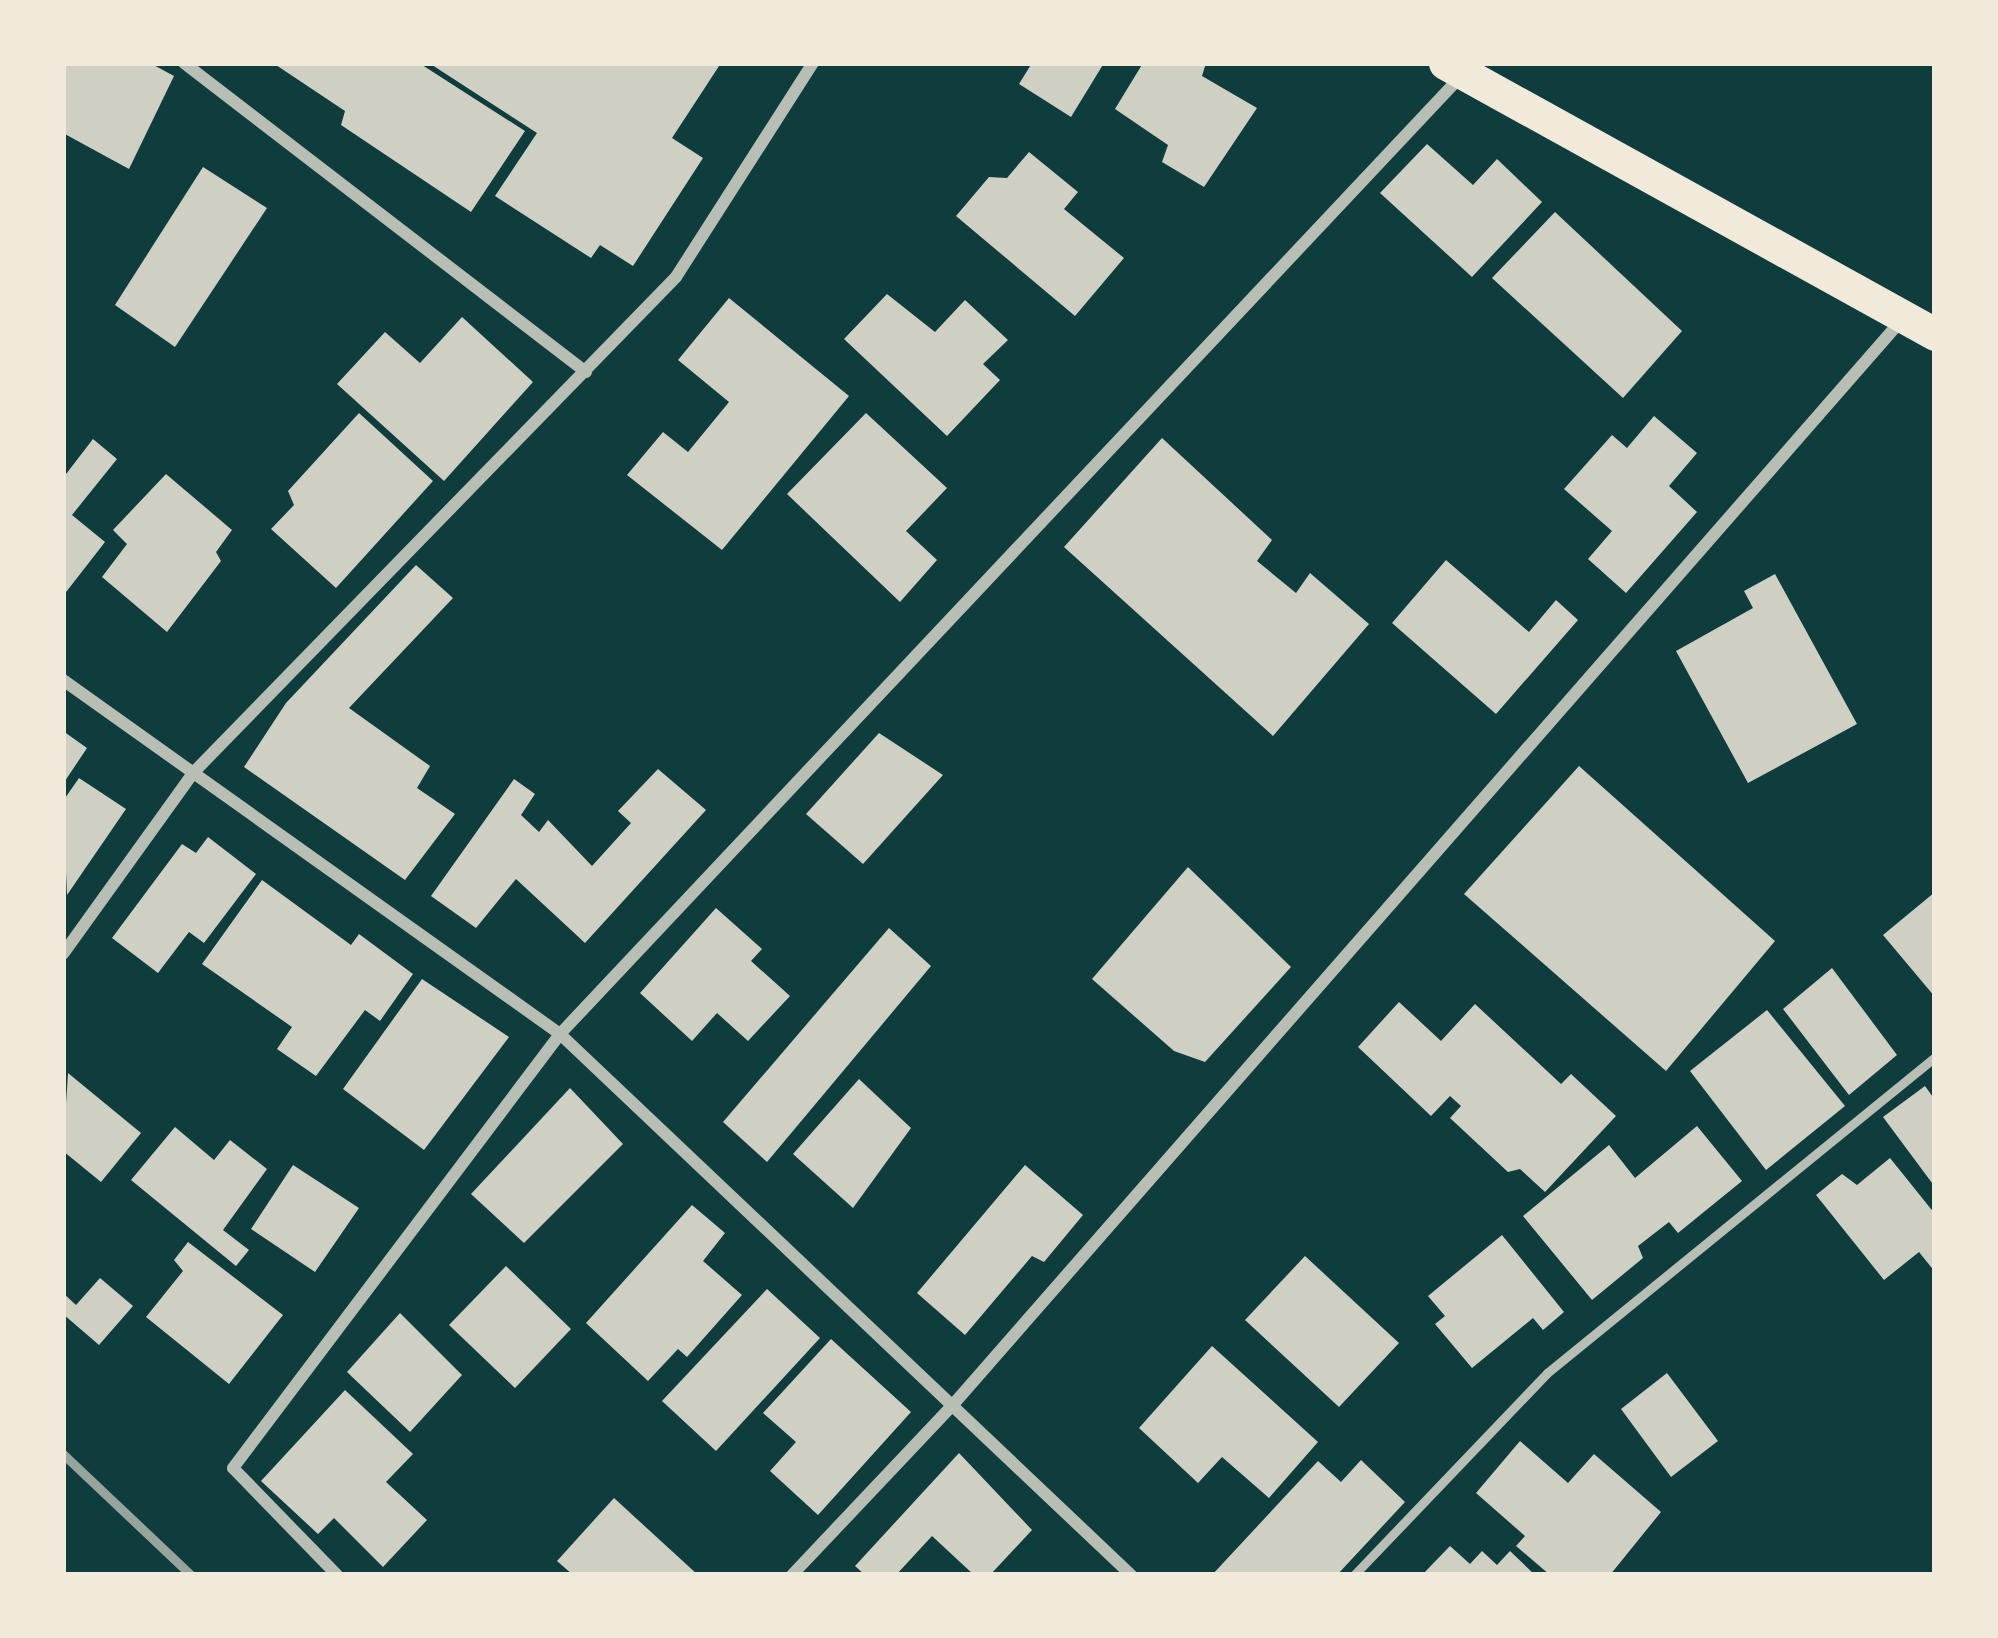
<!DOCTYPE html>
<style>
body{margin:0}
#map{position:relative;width:1998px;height:1638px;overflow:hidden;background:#0f3d3e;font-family:"Work Sans",sans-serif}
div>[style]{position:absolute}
.building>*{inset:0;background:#cfcfc3}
.service>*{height:9px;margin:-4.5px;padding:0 4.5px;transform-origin:4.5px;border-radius:4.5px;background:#b8beb3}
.minor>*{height:12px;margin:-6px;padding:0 6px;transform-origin:6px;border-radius:6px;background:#b8beb3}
.trunk>*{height:33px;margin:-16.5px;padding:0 16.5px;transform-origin:16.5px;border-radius:16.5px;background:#f1e9da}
.rail>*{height:9px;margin:-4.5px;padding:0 4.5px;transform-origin:4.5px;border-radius:4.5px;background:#97a49c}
span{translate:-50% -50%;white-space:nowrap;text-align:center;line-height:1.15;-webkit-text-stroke:12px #f1e9da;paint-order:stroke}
.frame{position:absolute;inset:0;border:66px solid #f1e9da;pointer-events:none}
</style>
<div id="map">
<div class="building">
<div style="clip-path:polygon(63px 63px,150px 63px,174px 76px,129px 169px,63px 133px)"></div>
<div style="clip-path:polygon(273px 63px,419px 63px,525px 131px,471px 212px,341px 125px,345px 111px)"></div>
<div style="clip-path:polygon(429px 63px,721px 63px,672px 138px,703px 158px,633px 266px,600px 245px,591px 258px,495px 196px,537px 133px)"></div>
<div style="clip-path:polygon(1032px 63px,1104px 63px,1071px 117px,1019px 84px)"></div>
<div style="clip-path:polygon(1143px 63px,1206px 63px,1202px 76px,1257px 108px,1204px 187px,1162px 162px,1168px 145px,1115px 109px)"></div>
<div style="clip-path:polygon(1427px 144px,1473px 185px,1497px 159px,1542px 202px,1472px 277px,1380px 193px)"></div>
<div style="clip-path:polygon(1029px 152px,1078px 192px,1064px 209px,1124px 258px,1075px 316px,956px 216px,989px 177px,1007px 178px)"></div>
<div style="clip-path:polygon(203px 167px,267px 208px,175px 347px,115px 305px)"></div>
<div style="clip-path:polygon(1555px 212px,1682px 331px,1623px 398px,1492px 278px)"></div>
<div style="clip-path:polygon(887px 294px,935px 332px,965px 300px,1008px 340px,983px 364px,1000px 380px,947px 436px,844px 339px)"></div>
<div style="clip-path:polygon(729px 298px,849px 396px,722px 550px,627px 475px,663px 432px,688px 452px,729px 402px,678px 360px)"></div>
<div style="clip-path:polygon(462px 317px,533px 382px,444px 481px,337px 384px,385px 332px,420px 363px)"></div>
<div style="clip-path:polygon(359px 413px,433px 481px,336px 588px,271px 529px,294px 505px,288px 491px)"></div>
<div style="clip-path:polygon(866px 413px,947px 488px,906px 531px,937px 560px,900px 602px,787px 494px)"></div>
<div style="clip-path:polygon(1654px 416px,1697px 453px,1669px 486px,1697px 512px,1626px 593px,1588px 559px,1612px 531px,1564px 489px,1612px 435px,1627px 448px)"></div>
<div style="clip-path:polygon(1162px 438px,1272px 540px,1257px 561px,1296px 593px,1310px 573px,1369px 624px,1273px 736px,1064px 547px)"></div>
<div style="clip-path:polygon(93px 439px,117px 459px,72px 515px,105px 542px,63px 596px,63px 478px)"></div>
<div style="clip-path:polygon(166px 474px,232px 530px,216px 552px,221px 561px,167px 632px,102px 577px,127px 544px,113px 530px)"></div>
<div style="clip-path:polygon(1446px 560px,1529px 632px,1556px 600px,1578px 620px,1496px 714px,1392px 623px)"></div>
<div style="clip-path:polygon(416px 565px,453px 598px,349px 708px,430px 766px,417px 788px,455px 814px,405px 880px,244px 767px,286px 703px)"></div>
<div style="clip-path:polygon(1775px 574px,1857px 724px,1748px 783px,1676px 651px,1753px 608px,1744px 591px)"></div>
<div style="clip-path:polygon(63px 731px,87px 748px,63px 784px)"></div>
<div style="clip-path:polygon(879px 733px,943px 775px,863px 864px,806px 814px)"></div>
<div style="clip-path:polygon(1579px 766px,1775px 941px,1666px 1071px,1464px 894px)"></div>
<div style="clip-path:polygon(658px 769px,706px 810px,585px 943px,516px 879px,476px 928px,431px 896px,514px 779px,535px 794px,521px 815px,539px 832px,548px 820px,592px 866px,631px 823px,618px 811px)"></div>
<div style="clip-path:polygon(79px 778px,126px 809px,67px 895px,63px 801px)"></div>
<div style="clip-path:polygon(208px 837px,256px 874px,204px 943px,189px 932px,158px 973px,112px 938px,182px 844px,196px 853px)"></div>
<div style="clip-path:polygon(1188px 867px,1291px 967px,1205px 1062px,1174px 1051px,1092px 979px)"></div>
<div style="clip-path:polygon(262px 880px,351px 945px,359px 934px,413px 974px,380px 1021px,365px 1010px,316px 1076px,277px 1049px,292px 1027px,202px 964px)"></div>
<div style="clip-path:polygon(1935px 892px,1935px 997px,1883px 935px)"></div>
<div style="clip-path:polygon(716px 908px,762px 949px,751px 961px,790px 996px,748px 1041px,717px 1013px,692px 1041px,640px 993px)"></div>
<div style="clip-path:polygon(889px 928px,931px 966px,767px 1162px,723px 1122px)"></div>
<div style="clip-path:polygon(1832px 968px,1897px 1055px,1849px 1095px,1783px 1009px)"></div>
<div style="clip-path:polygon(422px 979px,509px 1037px,424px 1150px,343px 1089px)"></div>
<div style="clip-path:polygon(1399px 1002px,1441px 1041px,1475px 1004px,1561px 1084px,1571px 1074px,1616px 1116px,1545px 1192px,1520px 1169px,1508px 1172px,1450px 1118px,1461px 1106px,1450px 1096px,1431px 1116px,1358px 1047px)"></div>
<div style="clip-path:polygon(1767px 1010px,1845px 1106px,1766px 1170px,1690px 1071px)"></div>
<div style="clip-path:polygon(68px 1073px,141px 1133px,101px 1182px,63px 1151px)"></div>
<div style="clip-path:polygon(859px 1079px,911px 1128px,853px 1208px,793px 1154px)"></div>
<div style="clip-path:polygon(1925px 1086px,1935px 1100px,1935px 1187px,1883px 1117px)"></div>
<div style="clip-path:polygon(570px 1088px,623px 1144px,524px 1243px,471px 1194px)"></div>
<div style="clip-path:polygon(1697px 1126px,1742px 1181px,1678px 1233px,1669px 1222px,1638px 1246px,1643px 1258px,1592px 1300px,1523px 1216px,1609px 1145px,1635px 1178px)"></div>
<div style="clip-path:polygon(175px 1127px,214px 1160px,230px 1140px,267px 1169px,223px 1230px,249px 1250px,236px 1266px,131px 1180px)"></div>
<div style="clip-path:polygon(1890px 1158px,1935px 1214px,1935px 1272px,1919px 1252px,1884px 1280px,1816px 1195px,1842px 1174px,1857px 1185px)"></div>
<div style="clip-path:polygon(293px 1165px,359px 1208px,315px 1272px,251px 1229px)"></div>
<div style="clip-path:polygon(1025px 1165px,1083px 1215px,1044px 1262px,1032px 1256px,965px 1335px,917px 1293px)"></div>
<div style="clip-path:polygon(692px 1205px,725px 1233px,703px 1261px,742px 1295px,687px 1357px,678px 1349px,648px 1381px,586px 1323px)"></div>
<div style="clip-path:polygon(1502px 1235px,1564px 1312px,1543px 1330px,1533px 1318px,1472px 1368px,1435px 1324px,1445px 1316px,1428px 1296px)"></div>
<div style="clip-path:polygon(188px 1242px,283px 1315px,229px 1384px,146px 1317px,183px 1271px,174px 1260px)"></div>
<div style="clip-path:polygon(1305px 1256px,1399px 1343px,1339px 1407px,1245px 1320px)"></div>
<div style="clip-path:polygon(506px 1266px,571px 1329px,515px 1388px,449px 1325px)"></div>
<div style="clip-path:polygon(100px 1278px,133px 1306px,99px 1345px,63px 1314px,63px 1293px,76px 1305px)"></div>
<div style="clip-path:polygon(767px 1289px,820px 1338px,716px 1451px,662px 1401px)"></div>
<div style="clip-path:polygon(400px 1313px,462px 1375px,410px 1432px,347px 1372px)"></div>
<div style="clip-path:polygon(831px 1339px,911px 1412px,818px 1515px,770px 1471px,796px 1442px,763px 1413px)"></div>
<div style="clip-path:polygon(1212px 1346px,1318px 1442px,1269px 1498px,1222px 1457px,1198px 1483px,1139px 1428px)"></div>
<div style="clip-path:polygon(1667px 1373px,1718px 1441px,1671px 1477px,1621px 1409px)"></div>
<div style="clip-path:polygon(345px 1390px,413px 1454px,386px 1482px,427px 1520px,383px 1567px,334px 1518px,318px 1534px,261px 1481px)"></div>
<div style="clip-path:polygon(1520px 1441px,1568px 1483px,1594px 1454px,1661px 1512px,1610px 1575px,1550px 1575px,1516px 1546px,1525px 1536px,1476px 1493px)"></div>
<div style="clip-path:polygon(959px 1453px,1032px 1530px,990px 1575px,974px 1575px,932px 1536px,896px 1575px,865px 1575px,855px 1566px)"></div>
<div style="clip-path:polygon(1361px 1460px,1405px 1502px,1337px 1575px,1212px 1575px,1318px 1461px,1341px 1482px)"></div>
<div style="clip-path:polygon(614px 1498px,698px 1575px,573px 1575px,557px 1561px)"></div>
<div style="clip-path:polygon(1450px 1546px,1470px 1564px,1482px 1551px,1497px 1565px,1510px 1551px,1535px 1575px,1422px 1575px)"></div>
</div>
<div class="service">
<div style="left:1354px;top:1575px;width:279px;rotate:-46.3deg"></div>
<div style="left:1547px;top:1373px;width:500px;rotate:-39.16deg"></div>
</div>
<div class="minor">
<div style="left:184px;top:63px;width:507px;rotate:37.55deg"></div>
<div style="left:63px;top:680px;width:610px;rotate:35.46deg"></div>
<div style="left:560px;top:1034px;width:787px;rotate:43.45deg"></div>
<div style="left:63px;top:954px;width:223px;rotate:-54.3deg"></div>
<div style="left:193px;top:773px;width:692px;rotate:-45.76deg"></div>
<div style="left:676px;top:277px;width:254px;rotate:-57.4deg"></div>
<div style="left:337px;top:1575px;width:149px;rotate:-134.2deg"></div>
<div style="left:233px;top:1468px;width:543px;rotate:-53deg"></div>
<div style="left:560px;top:1034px;width:1318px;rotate:-46.75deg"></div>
<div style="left:792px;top:1575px;width:231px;rotate:-46.6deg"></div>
<div style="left:951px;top:1407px;width:1441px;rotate:-48.83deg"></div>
</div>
<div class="trunk">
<div style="left:1445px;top:63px;width:560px;rotate:28.95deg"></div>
</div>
<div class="rail">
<div style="left:63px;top:1454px;width:176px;rotate:43.4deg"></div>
</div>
<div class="frame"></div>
</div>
